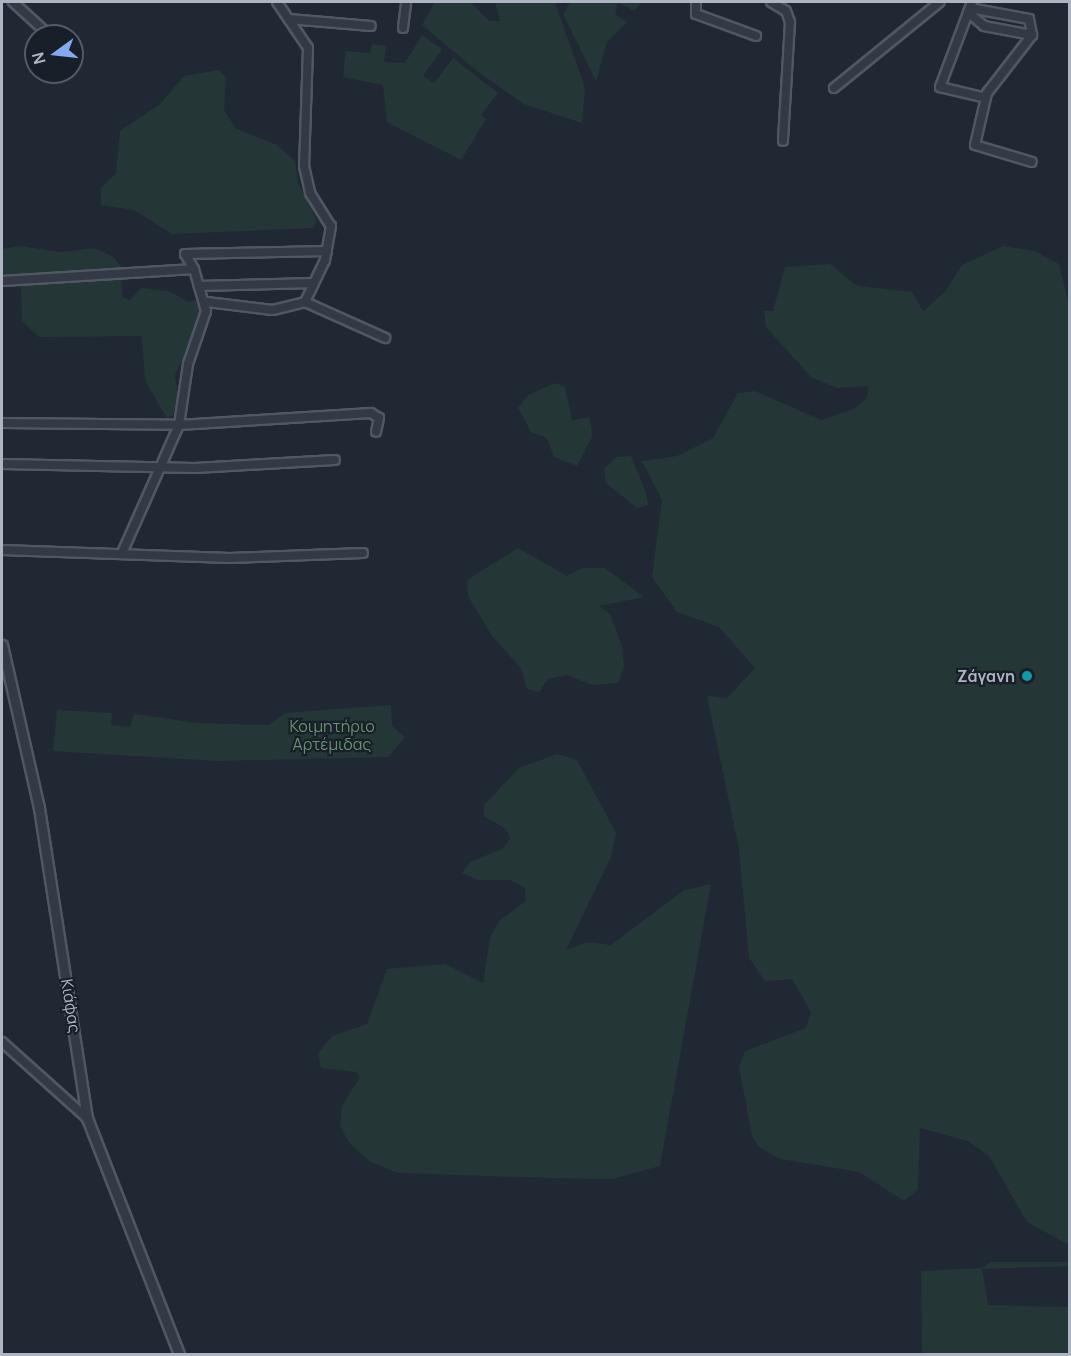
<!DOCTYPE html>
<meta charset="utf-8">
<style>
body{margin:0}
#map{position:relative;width:1071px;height:1356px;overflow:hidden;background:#202834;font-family:Manrope,sans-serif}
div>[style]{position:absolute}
.green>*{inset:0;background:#253637}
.roads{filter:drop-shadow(2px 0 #515763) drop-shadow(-2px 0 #515763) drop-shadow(0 2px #515763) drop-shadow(0 -2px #515763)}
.minor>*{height:8px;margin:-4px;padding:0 4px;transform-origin:4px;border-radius:4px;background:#333a45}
.tertiary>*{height:9px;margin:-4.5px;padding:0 4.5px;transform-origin:4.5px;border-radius:4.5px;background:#333a45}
.dots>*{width:16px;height:16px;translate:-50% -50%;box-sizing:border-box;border:3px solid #191f29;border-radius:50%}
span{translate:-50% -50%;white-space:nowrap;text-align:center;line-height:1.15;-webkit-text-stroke:4.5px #191f29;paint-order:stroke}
.poi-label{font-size:16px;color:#adb4c2;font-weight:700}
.right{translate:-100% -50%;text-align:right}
.park-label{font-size:16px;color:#679071}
.street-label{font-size:16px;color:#adb4c2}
.frame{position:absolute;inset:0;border:3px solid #adb4c2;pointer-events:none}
.north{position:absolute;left:24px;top:24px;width:60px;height:60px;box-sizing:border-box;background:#191f29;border:2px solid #545b66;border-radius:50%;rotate:255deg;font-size:16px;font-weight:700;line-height:24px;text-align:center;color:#adb4c2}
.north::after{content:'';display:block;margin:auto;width:21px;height:27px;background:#83aaf0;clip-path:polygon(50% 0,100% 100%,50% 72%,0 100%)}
</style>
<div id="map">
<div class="green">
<div style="clip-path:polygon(435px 2px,471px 2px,489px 21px,500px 21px,495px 2px,555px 2px,585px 88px,582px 123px,524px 104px,477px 71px,422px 25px)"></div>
<div style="clip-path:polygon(570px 2px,641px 2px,635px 11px,618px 3px,615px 14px,627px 22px,607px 42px,596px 81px,563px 14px)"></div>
<div style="clip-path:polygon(422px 35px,442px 49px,423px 76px,434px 83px,453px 58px,498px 93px,481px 115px,486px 119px,461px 160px,387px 122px,383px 85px,343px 77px,346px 51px,370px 53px,372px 44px,386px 46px,384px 62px,405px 63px)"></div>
<div style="clip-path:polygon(219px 70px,226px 78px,224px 110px,235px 128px,277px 145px,295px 161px,298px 183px,317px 221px,313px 228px,172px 234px,134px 210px,101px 205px,101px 188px,116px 173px,120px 131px,159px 105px,184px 76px)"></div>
<div style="clip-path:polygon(20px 246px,61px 252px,94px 248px,112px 256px,121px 266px,122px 297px,130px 300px,141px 288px,169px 291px,188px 302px,201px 299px,201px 321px,175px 375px,178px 397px,173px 416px,167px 418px,145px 381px,142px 336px,39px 337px,22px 321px,21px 289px,2px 274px,2px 249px)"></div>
<div style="clip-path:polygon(1003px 246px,1034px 251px,1059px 264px,1069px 304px,1069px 1245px,1027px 1222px,989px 1156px,968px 1141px,920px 1128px,918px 1190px,904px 1201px,859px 1172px,780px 1159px,759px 1147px,752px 1136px,739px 1067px,745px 1051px,806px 1028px,811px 1012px,792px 979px,765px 981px,749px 958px,739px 849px,707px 696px,727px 698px,755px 668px,719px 627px,677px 612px,652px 577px,662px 500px,642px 461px,677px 456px,713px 438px,738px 393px,755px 391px,821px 420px,854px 409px,867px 398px,868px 386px,837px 388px,811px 377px,766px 327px,764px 311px,773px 311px,785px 267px,830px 264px,857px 286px,912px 292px,923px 311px,945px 292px,962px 265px)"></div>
<div style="clip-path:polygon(555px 383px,565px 387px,572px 420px,590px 417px,592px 437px,577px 466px,554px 457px,547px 438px,531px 432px,518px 408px,528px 395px)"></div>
<div style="clip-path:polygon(631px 456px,646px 493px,648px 505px,637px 508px,606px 483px,604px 469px,617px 457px)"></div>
<div style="clip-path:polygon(518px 548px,567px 576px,583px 568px,605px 568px,644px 597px,599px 606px,610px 614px,622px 647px,624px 667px,618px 683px,592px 685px,567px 675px,548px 679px,539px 692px,527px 689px,521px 668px,492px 636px,468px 596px,467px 580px)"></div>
<div style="clip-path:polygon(391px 705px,392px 726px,405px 737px,388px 757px,217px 761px,53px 751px,57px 710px,112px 713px,111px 725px,130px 727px,134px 714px,197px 723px,269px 725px,285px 713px)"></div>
<div style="clip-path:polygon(557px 754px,577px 760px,616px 833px,611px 857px,566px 950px,587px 942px,611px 945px,683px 891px,711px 884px,660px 1166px,612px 1179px,550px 1178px,399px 1173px,371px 1162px,350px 1144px,340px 1126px,342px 1106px,360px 1077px,357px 1072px,321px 1068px,318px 1053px,332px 1036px,367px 1024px,387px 969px,445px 964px,483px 983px,490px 937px,499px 921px,526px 901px,525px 888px,511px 880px,478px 880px,462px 873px,470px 862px,502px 849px,510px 839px,506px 829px,484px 816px,484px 805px,519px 768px)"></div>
<div style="clip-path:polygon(992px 1262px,1069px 1262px,1069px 1266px,982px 1269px,988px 1305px,1069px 1307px,1069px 1354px,922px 1354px,921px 1271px,981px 1268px)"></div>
</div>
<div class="roads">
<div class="minor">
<div style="left:13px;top:2px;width:50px;rotate:42.6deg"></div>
<div style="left:277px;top:2px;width:55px;rotate:56deg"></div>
<div style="left:308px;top:48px;width:118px;rotate:91.9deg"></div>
<div style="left:304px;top:166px;width:28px;rotate:77deg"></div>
<div style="left:310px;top:193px;width:39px;rotate:58deg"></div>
<div style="left:331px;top:226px;width:35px;rotate:100deg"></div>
<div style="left:325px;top:260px;width:47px;rotate:115.5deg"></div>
<div style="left:696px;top:2px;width:12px;rotate:90deg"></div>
<div style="left:696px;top:14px;width:64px;rotate:20.1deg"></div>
<div style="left:771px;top:2px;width:17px;rotate:31deg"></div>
<div style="left:786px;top:11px;width:12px;rotate:70deg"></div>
<div style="left:790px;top:22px;width:119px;rotate:93.4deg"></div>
<div style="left:972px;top:2px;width:91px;rotate:110.6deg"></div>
<div style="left:940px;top:87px;width:47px;rotate:13.4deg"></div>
<div style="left:970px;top:8px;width:60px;rotate:10.6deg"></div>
<div style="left:1029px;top:19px;width:16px;rotate:79deg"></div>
<div style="left:968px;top:12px;width:21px;rotate:41deg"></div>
<div style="left:984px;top:26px;width:49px;rotate:10.6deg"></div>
<div style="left:1032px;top:35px;width:73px;rotate:127.8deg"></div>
<div style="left:987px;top:93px;width:53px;rotate:103deg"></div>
<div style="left:975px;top:145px;width:59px;rotate:16.6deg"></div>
<div style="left:289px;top:19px;width:82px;rotate:4.9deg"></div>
<div style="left:403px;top:28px;width:26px;rotate:-83deg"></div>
<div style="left:834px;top:88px;width:136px;rotate:-39.1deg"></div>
<div style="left:194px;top:269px;width:18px;rotate:74deg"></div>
<div style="left:199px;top:286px;width:114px;rotate:-1.5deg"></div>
<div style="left:2px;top:281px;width:192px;rotate:-3.6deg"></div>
<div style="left:194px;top:269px;width:17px;rotate:-121deg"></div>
<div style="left:185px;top:254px;width:142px;rotate:-1.2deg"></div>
<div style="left:207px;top:302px;width:66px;rotate:6.9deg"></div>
<div style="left:273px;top:310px;width:33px;rotate:-14deg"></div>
<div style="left:305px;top:302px;width:88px;rotate:24.2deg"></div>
<div style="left:2px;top:423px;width:177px;rotate:0.6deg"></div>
<div style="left:179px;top:425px;width:192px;rotate:-3.6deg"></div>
<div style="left:371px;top:413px;width:9px;rotate:32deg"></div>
<div style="left:379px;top:418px;width:14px;rotate:102deg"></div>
<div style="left:2px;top:464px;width:193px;rotate:1.2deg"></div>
<div style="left:195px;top:468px;width:140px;rotate:-3.3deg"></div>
<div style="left:2px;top:550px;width:228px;rotate:2deg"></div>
<div style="left:230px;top:558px;width:133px;rotate:-2.2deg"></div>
<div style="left:122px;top:553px;width:140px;rotate:-66deg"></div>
<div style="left:179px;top:425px;width:62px;rotate:-81.6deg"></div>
<div style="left:188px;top:364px;width:56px;rotate:-71.2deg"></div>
<div style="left:206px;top:311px;width:26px;rotate:-106deg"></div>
<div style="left:2px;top:1042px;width:114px;rotate:41.8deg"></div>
</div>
<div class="tertiary">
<div style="left:2px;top:645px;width:167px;rotate:77.2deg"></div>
<div style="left:39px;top:808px;width:314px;rotate:81.2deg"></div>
<div style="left:87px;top:1118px;width:253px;rotate:68.7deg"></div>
</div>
</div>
<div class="dots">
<div style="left:1027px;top:676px;background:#0f9aa8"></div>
</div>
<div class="poi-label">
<span class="right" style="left:1015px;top:676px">Ζάγανη</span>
</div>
<div class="park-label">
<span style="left:332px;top:735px">Κοιμητήριο<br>Αρτέμιδας</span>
</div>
<div class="street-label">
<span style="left:71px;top:1006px;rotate:81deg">Κιάφας</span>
</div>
<div class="frame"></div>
<div class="north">N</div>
</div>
